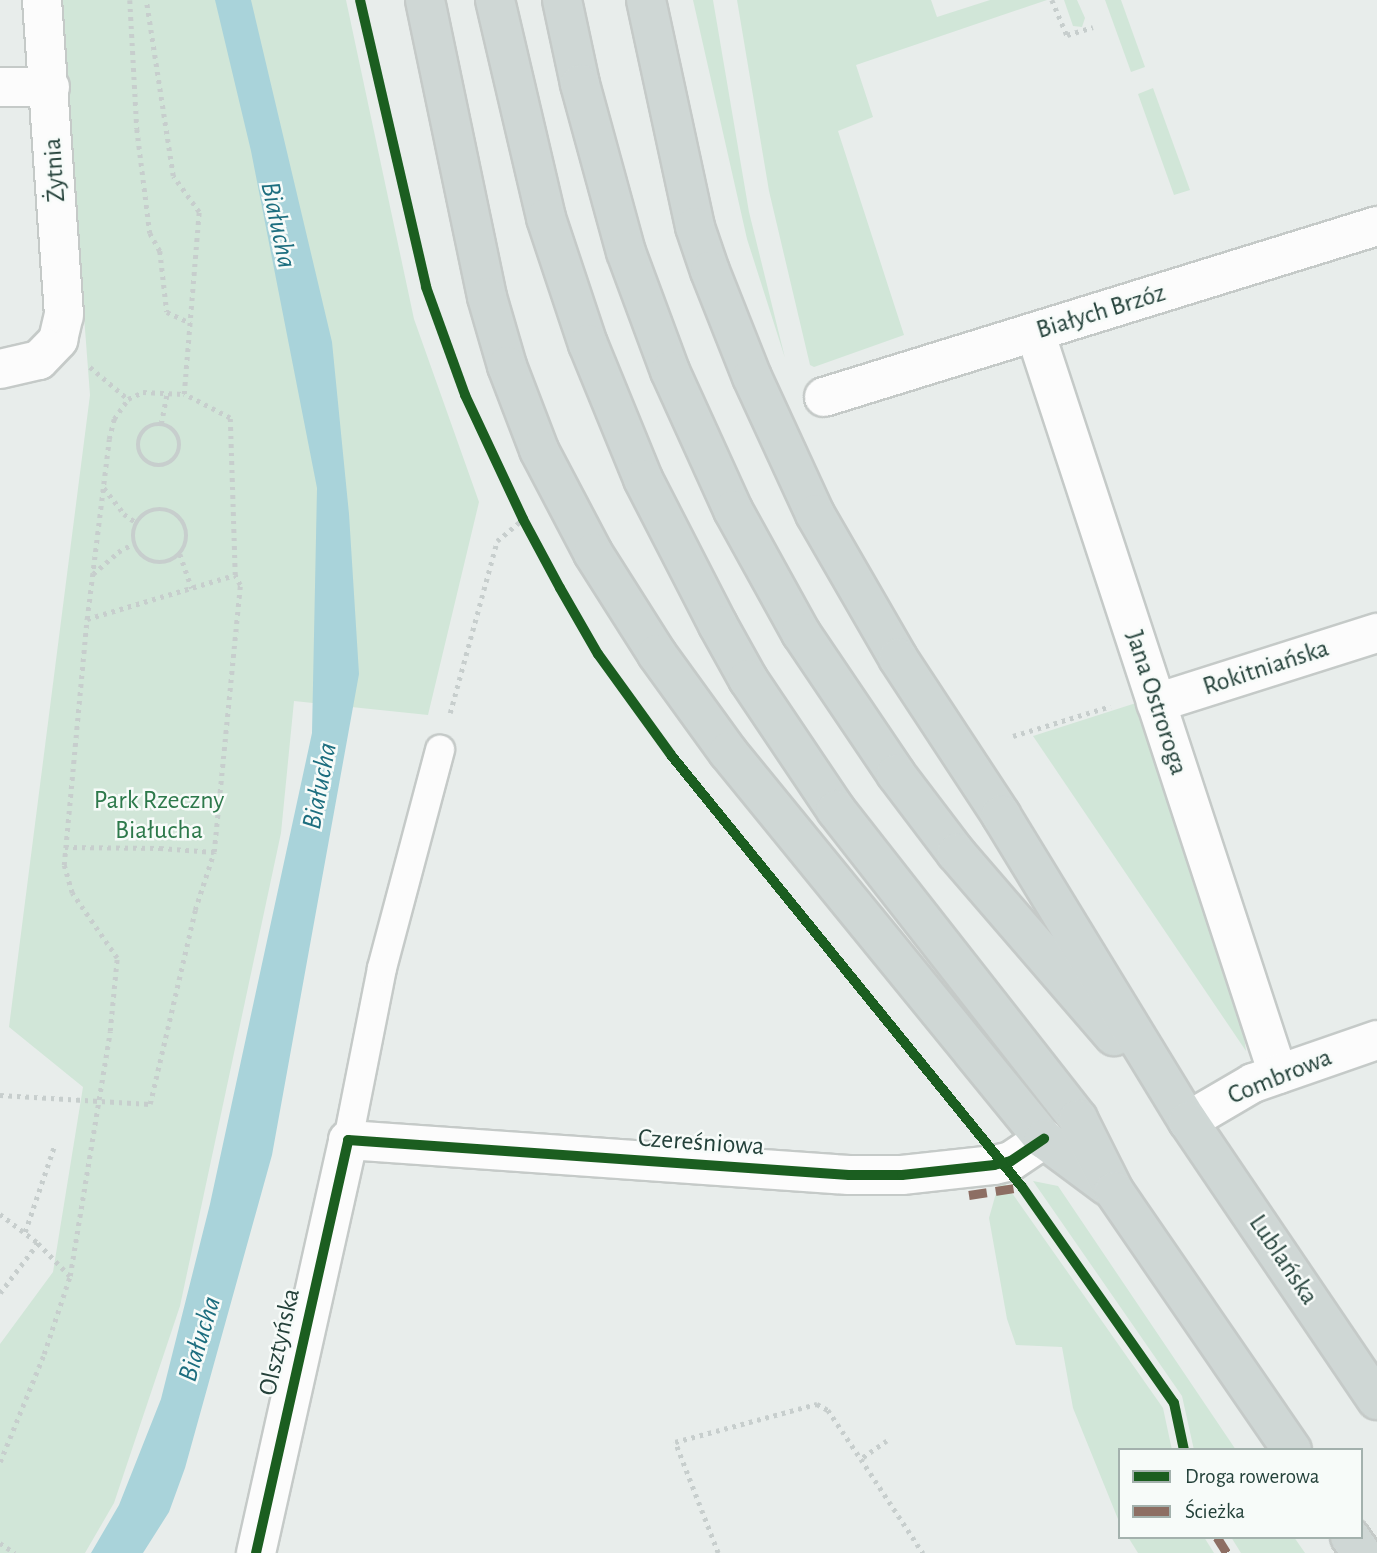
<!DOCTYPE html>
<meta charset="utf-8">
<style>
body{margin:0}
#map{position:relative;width:1377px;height:1553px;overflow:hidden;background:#e8edeb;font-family:"Alegreya Sans",sans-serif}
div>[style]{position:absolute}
.green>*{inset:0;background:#d1e6d8}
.water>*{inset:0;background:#a9d3da}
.path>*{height:4.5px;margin-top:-2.25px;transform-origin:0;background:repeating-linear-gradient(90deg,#c7cecd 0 3.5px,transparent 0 8.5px)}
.path>.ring{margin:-2.25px;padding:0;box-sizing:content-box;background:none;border:4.5px solid #c7cecd;border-radius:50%}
.roads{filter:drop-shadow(2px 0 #c5cac8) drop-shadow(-2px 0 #c5cac8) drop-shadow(0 2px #c5cac8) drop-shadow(0 -2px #c5cac8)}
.service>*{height:28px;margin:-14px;padding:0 14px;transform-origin:14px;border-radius:14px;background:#fcfcfc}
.minor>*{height:38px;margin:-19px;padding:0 19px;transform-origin:19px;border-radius:19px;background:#fcfcfc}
.primary>*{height:38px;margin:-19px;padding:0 19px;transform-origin:19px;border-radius:19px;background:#cfd7d5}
.quiet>*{height:9px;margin-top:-4.5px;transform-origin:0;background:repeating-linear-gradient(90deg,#8d6e63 0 18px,transparent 0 27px)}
.cycleway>*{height:10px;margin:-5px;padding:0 5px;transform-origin:5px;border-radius:5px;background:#1b5e20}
span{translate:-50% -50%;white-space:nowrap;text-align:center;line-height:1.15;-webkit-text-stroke:5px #f7fbf9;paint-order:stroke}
.street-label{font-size:26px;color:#24413a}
.park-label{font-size:26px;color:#2d794b}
.water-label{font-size:28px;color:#1d6e7f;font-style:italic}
.legend{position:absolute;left:1118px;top:1448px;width:245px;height:91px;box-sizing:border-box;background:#f7fbf9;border:2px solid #a3b1ad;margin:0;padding:9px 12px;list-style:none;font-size:21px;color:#24413a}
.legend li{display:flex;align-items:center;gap:14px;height:35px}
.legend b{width:35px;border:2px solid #a3b1ad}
</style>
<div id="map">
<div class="green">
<div style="clip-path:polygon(60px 0,346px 0,414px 319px,479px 502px,428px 715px,294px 701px,281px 833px,180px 1306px,114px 1503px,85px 1553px,0 1553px,0 1344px,53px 1272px,83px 1087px,9px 1027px,90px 395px)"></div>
<div style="clip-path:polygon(693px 0,713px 0,749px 212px,785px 358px,747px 239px)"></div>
<div style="clip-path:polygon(737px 0,931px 0,937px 17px,990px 0,1047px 0,856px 65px,873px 117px,838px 131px,904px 335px,814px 367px,810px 365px,769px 191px)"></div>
<div style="clip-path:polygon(1064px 0,1077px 0,1085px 18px,1082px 27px,1073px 26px)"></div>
<div style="clip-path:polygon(1105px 0,1121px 0,1145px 67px,1131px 72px)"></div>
<div style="clip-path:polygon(1153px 88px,1190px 190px,1174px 195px,1138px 94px)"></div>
<div style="clip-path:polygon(1136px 703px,1243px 1029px,1246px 1051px,1033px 736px)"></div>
<div style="clip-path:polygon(1033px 1181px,1058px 1186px,1236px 1450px,1194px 1450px,1182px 1396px)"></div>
<div style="clip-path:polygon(1005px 1183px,1163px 1408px,1172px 1450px,1120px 1450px,1120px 1524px,1073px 1408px,1062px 1347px,1016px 1345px,1007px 1319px,989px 1218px,998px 1186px)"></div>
<div style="clip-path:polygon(1128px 1537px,1204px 1537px,1214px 1553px,1138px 1553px)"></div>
<div style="clip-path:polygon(1231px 1537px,1294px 1537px,1305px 1553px,1241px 1553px)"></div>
</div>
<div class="water">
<div style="clip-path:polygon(215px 0,251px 0,332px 342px,349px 514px,359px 674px,272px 1155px,185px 1468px,169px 1512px,143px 1553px,91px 1553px,119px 1505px,161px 1399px,210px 1204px,312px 733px,317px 488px,251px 151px)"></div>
</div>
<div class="path">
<div style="left:130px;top:0;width:129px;rotate:86.9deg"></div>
<div style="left:137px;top:129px;width:105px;rotate:82.9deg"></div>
<div style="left:150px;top:233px;width:21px;rotate:61deg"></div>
<div style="left:160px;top:251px;width:61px;rotate:83.5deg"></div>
<div style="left:167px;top:312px;width:26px;rotate:25deg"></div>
<div style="left:1052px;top:0;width:38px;rotate:67deg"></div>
<div style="left:1067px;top:35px;width:27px;rotate:-17deg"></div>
<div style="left:90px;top:367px;width:50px;rotate:40.1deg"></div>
<div style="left:128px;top:399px;width:17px;rotate:-25deg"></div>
<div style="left:143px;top:392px;width:41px;rotate:2.8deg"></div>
<div class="ring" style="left:138px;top:424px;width:37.5px;height:37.5px"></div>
<div style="left:161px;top:424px;width:33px;rotate:-79deg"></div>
<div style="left:104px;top:488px;width:33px;rotate:52deg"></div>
<div style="left:124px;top:514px;width:16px;rotate:35deg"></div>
<div class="ring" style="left:133px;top:509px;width:49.5px;height:49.5px"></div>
<div style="left:180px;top:554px;width:36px;rotate:71deg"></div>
<div style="left:93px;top:574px;width:33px;rotate:-41deg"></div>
<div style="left:118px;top:552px;width:18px;rotate:-29deg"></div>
<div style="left:87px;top:619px;width:154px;rotate:-16.6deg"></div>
<div style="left:450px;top:713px;width:178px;rotate:-74.7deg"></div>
<div style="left:497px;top:541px;width:34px;rotate:-40deg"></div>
<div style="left:1013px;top:736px;width:102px;rotate:-17deg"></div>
<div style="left:65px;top:847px;width:95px;rotate:0.6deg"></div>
<div style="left:160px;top:848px;width:54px;rotate:4.2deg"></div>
<div style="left:0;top:1095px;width:150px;rotate:3.4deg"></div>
<div style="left:150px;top:1104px;width:199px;rotate:-76.9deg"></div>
<div style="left:195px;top:910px;width:61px;rotate:-71.9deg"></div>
<div style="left:214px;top:852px;width:268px;rotate:-84.4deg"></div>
<div style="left:240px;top:585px;width:11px;rotate:-117deg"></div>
<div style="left:235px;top:575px;width:157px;rotate:-91.8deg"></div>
<div style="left:230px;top:418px;width:52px;rotate:-152.4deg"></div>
<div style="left:184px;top:394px;width:183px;rotate:-85.3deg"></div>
<div style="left:199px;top:212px;width:44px;rotate:-125.8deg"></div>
<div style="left:173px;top:176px;width:178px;rotate:-98.7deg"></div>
<div style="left:0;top:1214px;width:48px;rotate:37.3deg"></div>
<div style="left:38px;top:1243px;width:46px;rotate:45.9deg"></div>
<div style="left:25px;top:1232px;width:90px;rotate:-71.2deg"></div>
<div style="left:0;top:1293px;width:63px;rotate:-52.8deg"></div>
<div style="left:887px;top:1441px;width:32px;rotate:145deg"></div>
<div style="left:861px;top:1459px;width:113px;rotate:56.6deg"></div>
<div style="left:0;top:1462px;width:117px;rotate:-67.8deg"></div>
<div style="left:44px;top:1354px;width:82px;rotate:-71.6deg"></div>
<div style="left:70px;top:1276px;width:248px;rotate:-80.7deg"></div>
<div style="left:110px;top:1031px;width:73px;rotate:-84.5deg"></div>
<div style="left:117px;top:958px;width:79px;rotate:-124.7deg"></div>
<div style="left:72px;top:893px;width:29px;rotate:-106deg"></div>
<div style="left:64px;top:865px;width:247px;rotate:-84.7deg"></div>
<div style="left:87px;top:619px;width:181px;rotate:-83deg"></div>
<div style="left:109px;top:439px;width:21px;rotate:-76deg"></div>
<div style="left:114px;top:419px;width:24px;rotate:-55deg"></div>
<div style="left:0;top:1543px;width:18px;rotate:34deg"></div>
<div style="left:718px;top:1553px;width:119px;rotate:-111.2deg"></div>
<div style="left:675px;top:1442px;width:147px;rotate:-15deg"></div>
<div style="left:817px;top:1404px;width:13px;rotate:29deg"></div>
<div style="left:828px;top:1410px;width:59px;rotate:56deg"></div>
</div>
<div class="roads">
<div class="service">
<div style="left:348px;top:1140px;width:175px;rotate:-78.8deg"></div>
<div style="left:382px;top:968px;width:226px;rotate:-75.1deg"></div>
</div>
<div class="minor">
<div style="left:0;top:87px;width:50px"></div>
<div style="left:1035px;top:332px;width:781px;rotate:71.87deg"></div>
<div style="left:0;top:369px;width:40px;rotate:-13deg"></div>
<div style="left:39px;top:360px;width:28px;rotate:-46deg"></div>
<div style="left:58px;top:340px;width:26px;rotate:-77deg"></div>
<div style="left:64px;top:315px;width:316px;rotate:-94deg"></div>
<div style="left:824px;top:397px;width:579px;rotate:-17.18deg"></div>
<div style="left:1156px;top:703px;width:232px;rotate:-17.6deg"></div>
<div style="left:1188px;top:1121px;width:75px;rotate:-30.3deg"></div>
<div style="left:1253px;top:1083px;width:131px;rotate:-19.1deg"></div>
<div style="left:256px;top:1553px;width:423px;rotate:-77.4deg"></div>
<div style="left:348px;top:1140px;width:502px;rotate:4deg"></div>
<div style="left:849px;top:1175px;width:53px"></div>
<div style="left:902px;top:1175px;width:93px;rotate:-6.2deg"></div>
<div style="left:994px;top:1165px;width:17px;rotate:-13deg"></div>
<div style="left:1011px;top:1161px;width:40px;rotate:-34deg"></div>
</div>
<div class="primary">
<div style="left:425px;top:0;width:303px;rotate:78.2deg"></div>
<div style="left:487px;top:297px;width:72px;rotate:73.8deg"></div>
<div style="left:507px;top:366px;width:90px;rotate:69.1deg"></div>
<div style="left:539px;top:450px;width:116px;rotate:62.3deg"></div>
<div style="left:593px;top:553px;width:120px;rotate:57.6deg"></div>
<div style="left:657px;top:654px;width:121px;rotate:54.1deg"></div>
<div style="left:728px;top:752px;width:500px;rotate:50.8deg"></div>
<div style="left:1044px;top:1139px;width:79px;rotate:36.7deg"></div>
<div style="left:495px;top:0;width:224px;rotate:76.8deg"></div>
<div style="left:546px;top:218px;width:133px;rotate:71.6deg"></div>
<div style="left:588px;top:344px;width:146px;rotate:67.8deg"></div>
<div style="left:643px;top:479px;width:164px;rotate:62.8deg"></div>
<div style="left:718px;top:625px;width:62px;rotate:60.9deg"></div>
<div style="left:748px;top:679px;width:158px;rotate:56.1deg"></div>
<div style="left:836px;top:810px;width:392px;rotate:51.9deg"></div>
<div style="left:1078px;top:1119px;width:80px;rotate:63.4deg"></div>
<div style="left:1114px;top:1191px;width:314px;rotate:55.5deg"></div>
<div style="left:562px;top:0;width:86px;rotate:77.9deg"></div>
<div style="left:580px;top:84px;width:174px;rotate:74.7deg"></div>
<div style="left:626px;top:252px;width:127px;rotate:69.7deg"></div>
<div style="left:670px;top:371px;width:153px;rotate:65.6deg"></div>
<div style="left:733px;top:510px;width:141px;rotate:61.1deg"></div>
<div style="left:801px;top:633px;width:170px;rotate:56deg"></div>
<div style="left:896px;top:774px;width:99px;rotate:52.8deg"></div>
<div style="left:956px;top:853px;width:242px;rotate:49.2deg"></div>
<div style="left:646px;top:0;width:232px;rotate:77.8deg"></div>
<div style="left:695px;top:227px;width:46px;rotate:71.2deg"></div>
<div style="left:710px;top:271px;width:114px;rotate:68.4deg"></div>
<div style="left:752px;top:377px;width:151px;rotate:65.3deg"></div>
<div style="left:815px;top:514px;width:166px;rotate:60deg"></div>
<div style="left:898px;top:658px;width:188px;rotate:56.7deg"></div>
<div style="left:1001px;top:815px;width:359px;rotate:58.6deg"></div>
<div style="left:1188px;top:1121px;width:337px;rotate:55.9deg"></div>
<div style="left:1350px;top:1537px;width:19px;rotate:55deg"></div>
</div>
</div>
<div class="quiet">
<div style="left:969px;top:1195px;width:54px;rotate:-8.6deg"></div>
<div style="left:1217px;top:1537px;width:19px;rotate:58deg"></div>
</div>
<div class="cycleway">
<div style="left:360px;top:0;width:294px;rotate:77deg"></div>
<div style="left:426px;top:287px;width:115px;rotate:70.1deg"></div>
<div style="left:465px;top:395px;width:137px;rotate:64.9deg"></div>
<div style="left:523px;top:519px;width:78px;rotate:61.8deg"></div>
<div style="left:560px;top:588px;width:76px;rotate:60.1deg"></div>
<div style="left:598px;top:654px;width:125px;rotate:54.1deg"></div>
<div style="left:671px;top:755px;width:557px;rotate:50.91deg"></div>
<div style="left:1022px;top:1187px;width:264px;rotate:54.9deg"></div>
<div style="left:1174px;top:1403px;width:48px;rotate:78deg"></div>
<div style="left:256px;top:1553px;width:423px;rotate:-77.4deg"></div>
<div style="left:348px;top:1140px;width:502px;rotate:4deg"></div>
<div style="left:849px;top:1175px;width:53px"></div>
<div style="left:902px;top:1175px;width:93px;rotate:-6.2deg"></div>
<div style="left:994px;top:1165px;width:17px;rotate:-13deg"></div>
<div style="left:1011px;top:1161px;width:40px;rotate:-34deg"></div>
</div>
<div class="street-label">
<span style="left:55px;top:170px;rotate:-94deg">Żytnia</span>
<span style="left:1101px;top:312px;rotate:-17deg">Białych Brzóz</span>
<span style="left:1266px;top:668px;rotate:-18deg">Rokitniańska</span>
<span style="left:1156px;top:703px;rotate:72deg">Jana Ostroroga</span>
<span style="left:1280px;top:1077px;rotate:-22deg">Combrowa</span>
<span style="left:701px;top:1143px;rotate:4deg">Czereśniowa</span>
<span style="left:1283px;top:1260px;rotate:56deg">Lublańska</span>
<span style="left:280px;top:1342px;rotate:-77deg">Olsztyńska</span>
</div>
<div class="park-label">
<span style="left:159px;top:816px">Park Rzeczny<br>Białucha</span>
</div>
<div class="water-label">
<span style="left:278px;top:225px;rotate:78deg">Białucha</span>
<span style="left:320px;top:786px;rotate:-79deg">Białucha</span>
<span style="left:200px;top:1339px;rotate:-73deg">Białucha</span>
</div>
<ul class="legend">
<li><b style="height:9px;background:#1b5e20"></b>Droga rowerowa</li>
<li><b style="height:9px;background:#8d6e63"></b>Ścieżka</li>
</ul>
</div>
